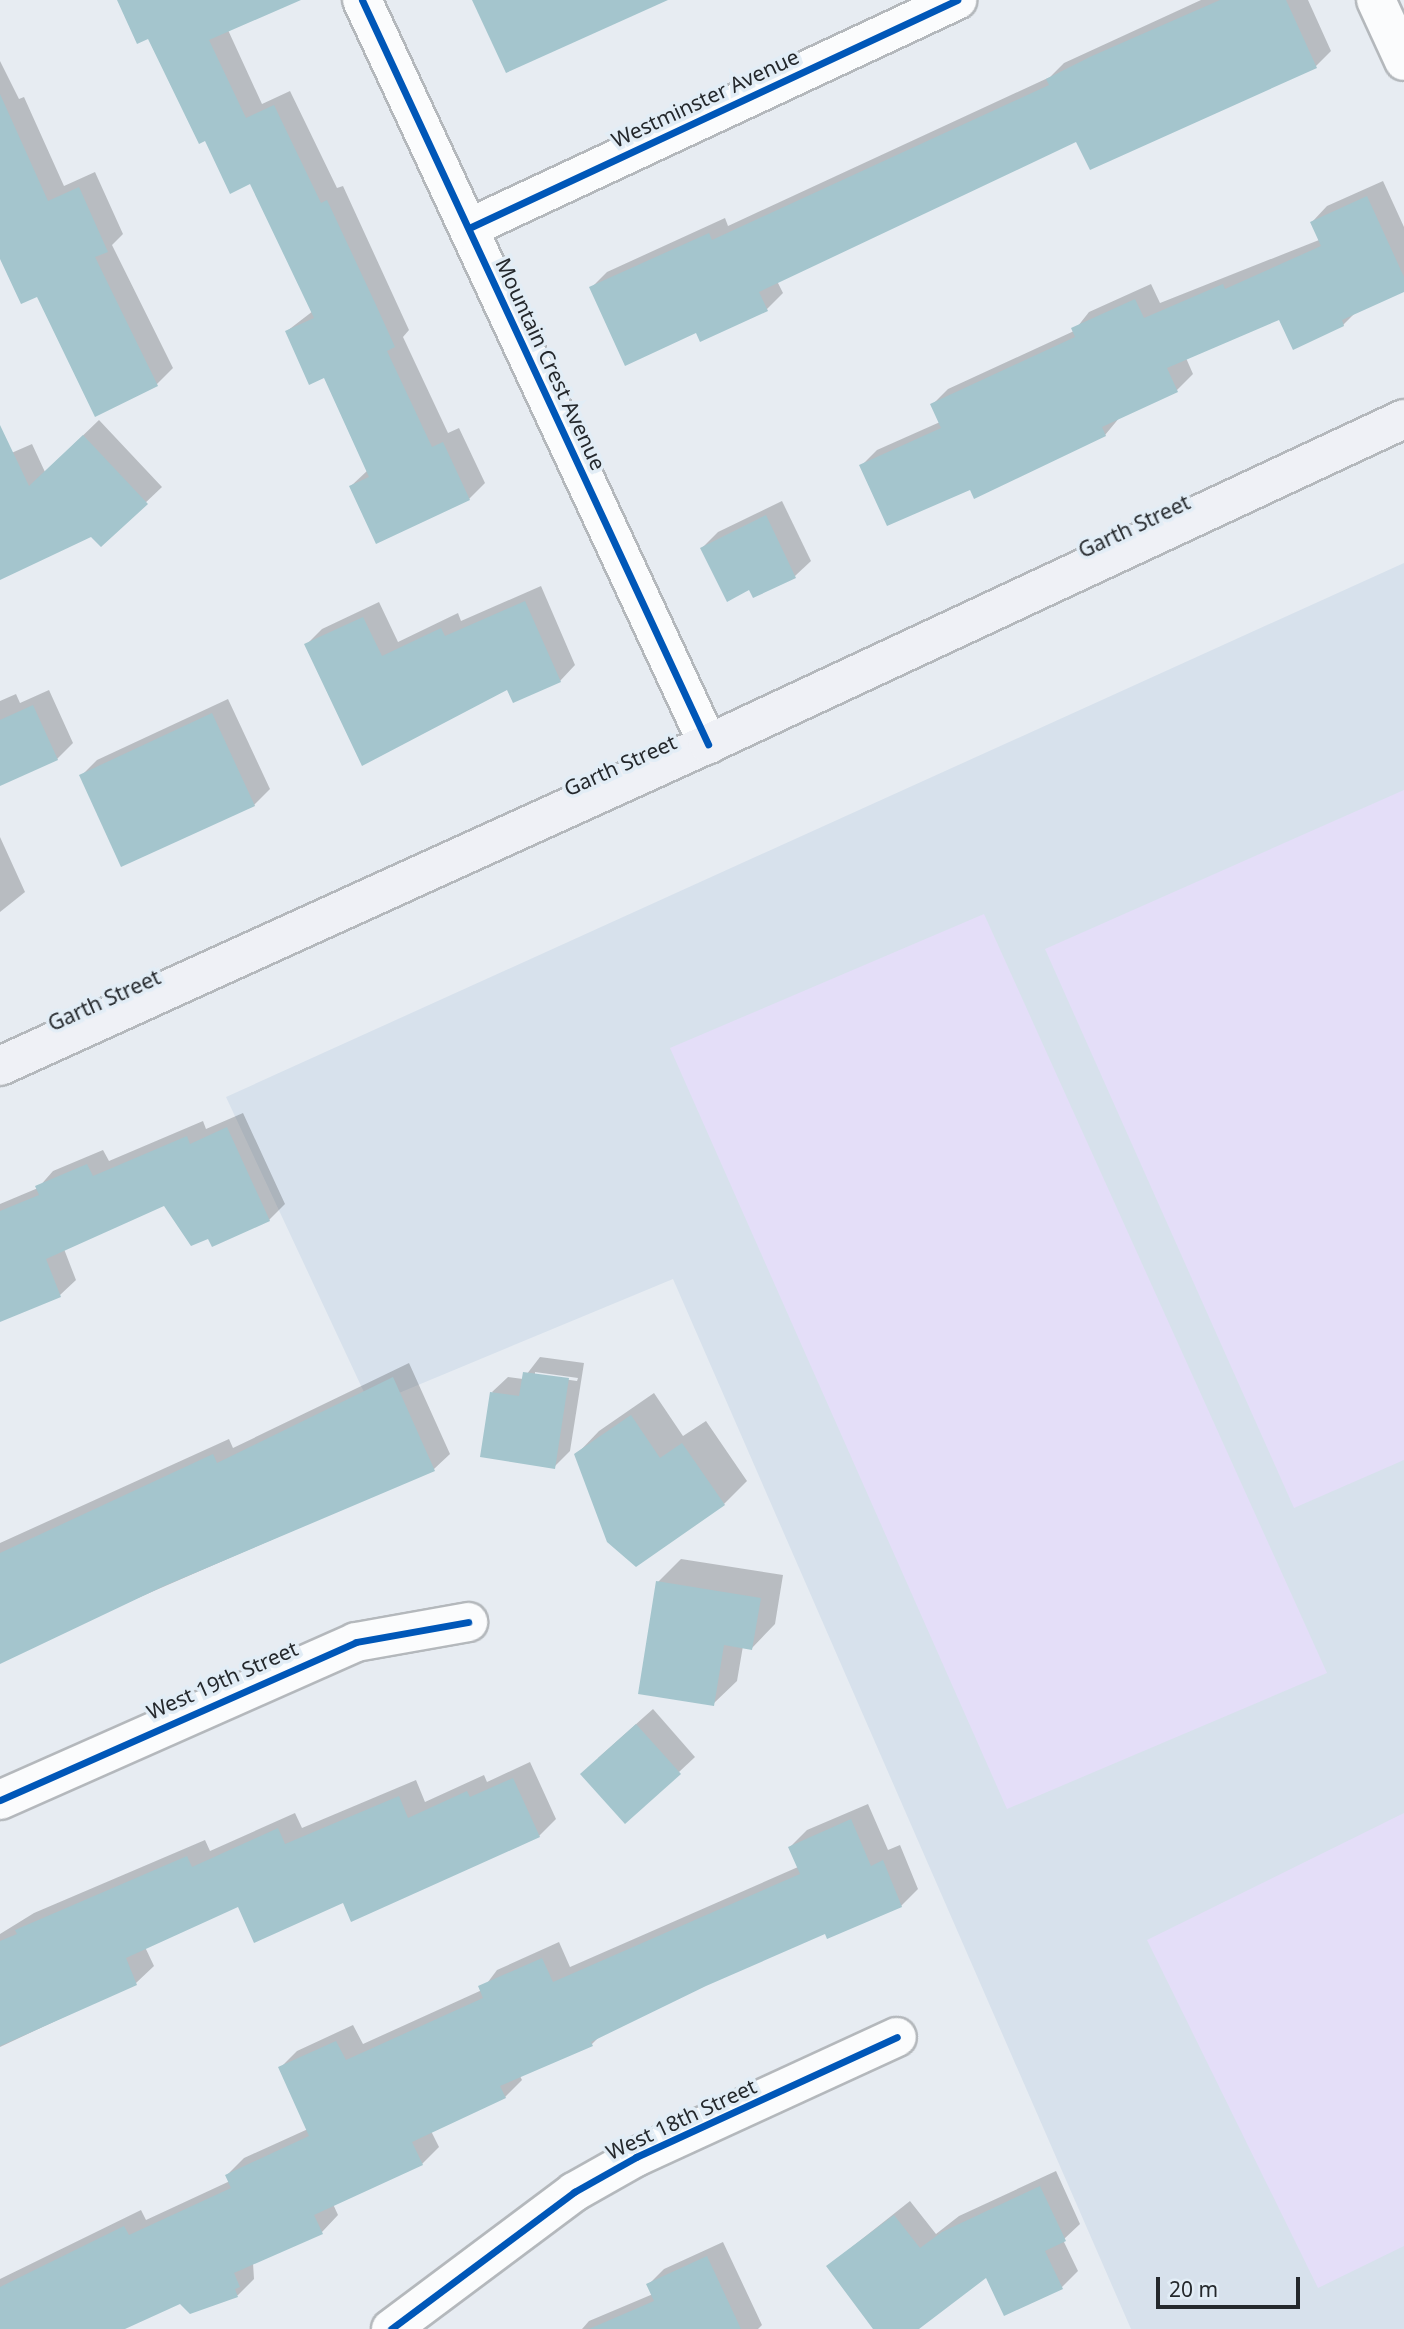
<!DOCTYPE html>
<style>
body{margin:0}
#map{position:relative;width:1404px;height:2329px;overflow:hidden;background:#e7ecf2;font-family:"Noto Sans",sans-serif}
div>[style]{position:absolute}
.built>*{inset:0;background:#d7e1ec}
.green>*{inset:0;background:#e4def8}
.shadow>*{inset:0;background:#0003}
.building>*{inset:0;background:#a4c5cd}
.roads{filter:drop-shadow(2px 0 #b4b8bc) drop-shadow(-2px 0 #b4b8bc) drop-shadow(0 2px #b4b8bc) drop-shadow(0 -2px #b4b8bc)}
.minor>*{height:38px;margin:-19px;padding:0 19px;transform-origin:19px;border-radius:19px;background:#fbfcfd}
.major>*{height:38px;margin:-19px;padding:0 19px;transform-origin:19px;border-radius:19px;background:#eff1f6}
.cycleway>*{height:7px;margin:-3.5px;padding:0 3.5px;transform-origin:3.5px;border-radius:3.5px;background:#0057b8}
span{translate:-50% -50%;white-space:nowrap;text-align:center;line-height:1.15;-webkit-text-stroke:7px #e2edf6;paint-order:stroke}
.street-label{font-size:21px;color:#24282c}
.scale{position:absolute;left:1156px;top:2277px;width:144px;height:32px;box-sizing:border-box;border:4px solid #24282c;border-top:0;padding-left:9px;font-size:21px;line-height:24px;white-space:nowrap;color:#24282c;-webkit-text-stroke:5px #e2edf6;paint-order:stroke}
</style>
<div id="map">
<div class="built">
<div style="clip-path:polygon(1404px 563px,1404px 2329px,1131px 2329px,673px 1279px,370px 1405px,226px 1097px)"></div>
</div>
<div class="green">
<div style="clip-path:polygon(1404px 790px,1404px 1460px,1294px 1508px,1045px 949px)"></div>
<div style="clip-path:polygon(984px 914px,1327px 1673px,1007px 1809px,670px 1048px)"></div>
<div style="clip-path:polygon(1404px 1813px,1404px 2246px,1318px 2288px,1147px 1940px)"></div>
</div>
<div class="shadow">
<div style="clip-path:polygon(120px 0,257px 0,228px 30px,262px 104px,290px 91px,337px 188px,343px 186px,409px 330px,403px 337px,448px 433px,459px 428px,485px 483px,469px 499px,351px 486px,368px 470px,325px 376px,287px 331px,313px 311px,251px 182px,206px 139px,149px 36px)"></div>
<div style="clip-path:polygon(1201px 0,1308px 0,1331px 51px,1316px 66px,1077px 139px,777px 281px,783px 293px,767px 309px,696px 331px,591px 288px,607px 272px,725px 218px,728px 226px,1050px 77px,1064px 63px)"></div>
<div style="clip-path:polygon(0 61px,19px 99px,24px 97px,64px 186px,95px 172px,123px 234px,112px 245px,173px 368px,157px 384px,96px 414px,37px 295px,0 255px)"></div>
<div style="clip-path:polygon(1383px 181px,1404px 227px,1404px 290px,1357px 311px,1343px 325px,1280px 318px,1186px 358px,1193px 374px,1177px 390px,1120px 417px,1105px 435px,971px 488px,861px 466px,877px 450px,940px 422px,932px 405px,948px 389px,1074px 331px,1089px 312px,1151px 284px,1160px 303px,1319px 240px,1312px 222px,1327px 206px)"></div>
<div style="clip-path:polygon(99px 420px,162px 487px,101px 545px,91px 534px,0 577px,0 458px,32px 444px,45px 472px)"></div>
<div style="clip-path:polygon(782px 501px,811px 561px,795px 576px,750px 588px,702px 548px,718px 532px)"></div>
<div style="clip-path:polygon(541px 586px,575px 665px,560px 681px,508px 687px,306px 645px,322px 629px,379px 602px,398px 642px,458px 613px,461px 621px)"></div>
<div style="clip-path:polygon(49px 690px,73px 743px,57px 759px,0 784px,0 701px,16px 694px,20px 703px)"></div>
<div style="clip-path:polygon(228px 699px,270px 789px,254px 805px,122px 865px,81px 776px,97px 760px)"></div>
<div style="clip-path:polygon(0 837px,25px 892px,0 912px)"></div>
<div style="clip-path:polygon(243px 1113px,285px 1204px,269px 1220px,165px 1204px,64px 1249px,76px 1280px,60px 1295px,0 1321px,0 1204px,38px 1188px,53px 1171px,103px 1150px,109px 1161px,203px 1121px,206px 1129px)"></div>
<div style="clip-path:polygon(evenodd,540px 1357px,584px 1363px,570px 1451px,554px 1467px,492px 1392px,508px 1377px,523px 1379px,540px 1357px,535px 1372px,578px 1378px,577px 1381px,535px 1375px,535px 1372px)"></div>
<div style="clip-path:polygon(409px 1363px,450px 1454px,434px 1469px,0 1658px,0 1543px,229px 1439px,233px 1448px)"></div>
<div style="clip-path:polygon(654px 1393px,683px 1436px,706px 1421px,747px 1481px,724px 1504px,576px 1455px,599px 1431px)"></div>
<div style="clip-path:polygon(681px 1559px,783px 1575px,775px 1624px,752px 1648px,743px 1646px,737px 1681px,713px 1704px,658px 1582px)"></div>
<div style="clip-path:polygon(653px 1709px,695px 1757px,679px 1772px,598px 1758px)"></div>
<div style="clip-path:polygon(530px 1762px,556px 1819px,539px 1836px,344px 1901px,239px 1904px,145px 1947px,154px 1966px,136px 1983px,0 2047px,0 1934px,34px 1913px,205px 1840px,210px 1851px,295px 1813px,302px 1828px,416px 1780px,425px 1802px,484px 1775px,487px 1782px)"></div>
<div style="clip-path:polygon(868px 1804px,888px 1850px,900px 1845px,918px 1889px,901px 1906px,826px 1931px,705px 1985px,600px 2036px,592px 2044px,520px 2076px,522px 2080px,505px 2097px,431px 2131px,439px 2147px,422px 2164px,333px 2204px,338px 2215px,322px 2232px,253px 2263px,254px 2279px,238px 2295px,190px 2312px,180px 2301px,121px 2329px,0 2329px,0 2279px,141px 2210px,146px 2220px,230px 2181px,227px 2175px,244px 2158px,308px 2129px,280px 2068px,297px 2051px,353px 2025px,363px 2044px,482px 1990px,497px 1970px,559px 1942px,570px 1967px,798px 1867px,790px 1847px,807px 1830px)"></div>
<div style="clip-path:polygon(1056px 2171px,1080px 2224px,1063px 2240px,1078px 2271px,1062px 2287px,1004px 2314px,986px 2275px,916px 2329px,891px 2329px,828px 2266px,910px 2201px,936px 2234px,959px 2216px)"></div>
<div style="clip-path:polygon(723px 2242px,762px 2325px,758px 2329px,582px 2329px,589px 2321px,653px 2294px,648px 2285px,664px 2269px)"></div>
</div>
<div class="building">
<div style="clip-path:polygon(117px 0,301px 0,209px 40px,246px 118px,274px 105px,321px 203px,327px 200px,376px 305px,395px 347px,387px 351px,432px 447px,443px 442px,470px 500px,376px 544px,349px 486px,369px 477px,324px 378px,309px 385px,285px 331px,314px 318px,250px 184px,230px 194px,205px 141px,199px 144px,148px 39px,137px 44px)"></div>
<div style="clip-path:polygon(472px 0,668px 0,506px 73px)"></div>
<div style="clip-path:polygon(1220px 0,1286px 0,1317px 68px,1090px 170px,1076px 142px,759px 292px,768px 311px,700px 342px,696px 333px,625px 366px,589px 287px,709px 233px,712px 240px,1049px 85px,1046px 79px,1092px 56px)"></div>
<div style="clip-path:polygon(0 94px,48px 201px,79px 187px,108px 252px,95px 257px,158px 386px,95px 417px,37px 297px,21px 304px,0 259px)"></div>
<div style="clip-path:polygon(1367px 196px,1404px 277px,1404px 292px,1342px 320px,1344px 326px,1293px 350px,1279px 320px,1167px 368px,1178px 392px,1102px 427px,1106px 436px,974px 499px,970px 490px,887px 526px,859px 465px,941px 428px,930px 404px,1075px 337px,1071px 328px,1135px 299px,1144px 318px,1223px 284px,1225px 289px,1321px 246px,1310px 222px)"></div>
<div style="clip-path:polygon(0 425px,29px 486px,83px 435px,148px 504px,101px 547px,91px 537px,0 580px)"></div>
<div style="clip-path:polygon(766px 515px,796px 578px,753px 598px,749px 590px,727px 602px,700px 548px)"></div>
<div style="clip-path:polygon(525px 601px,561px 682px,513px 703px,507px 690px,362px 766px,304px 644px,363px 617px,382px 656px,441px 628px,445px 636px)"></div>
<div style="clip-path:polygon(33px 705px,58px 760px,0 786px,0 720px)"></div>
<div style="clip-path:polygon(212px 713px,255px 806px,121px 867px,79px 775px)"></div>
<div style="clip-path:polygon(227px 1127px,270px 1221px,212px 1247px,208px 1239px,191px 1246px,164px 1206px,46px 1259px,61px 1297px,0 1322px,0 1211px,39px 1195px,35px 1186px,87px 1164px,93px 1176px,187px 1136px,190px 1144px)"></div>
<div style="clip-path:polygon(523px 1372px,569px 1378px,555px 1469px,480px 1457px,490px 1392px,519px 1396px)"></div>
<div style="clip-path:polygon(393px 1377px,435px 1471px,164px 1586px,0 1664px,0 1553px,213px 1454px,217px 1463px)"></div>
<div style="clip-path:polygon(631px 1415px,660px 1458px,682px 1443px,725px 1505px,636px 1567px,607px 1542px,574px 1454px)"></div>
<div style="clip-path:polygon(656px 1581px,761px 1598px,752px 1650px,724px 1645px,714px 1706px,638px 1694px)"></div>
<div style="clip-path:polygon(636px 1724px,681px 1774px,625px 1824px,580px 1774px)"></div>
<div style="clip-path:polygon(513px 1778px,540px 1837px,351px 1922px,343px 1903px,254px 1943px,238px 1907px,126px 1958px,137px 1985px,0 2046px,0 1941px,17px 1934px,15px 1930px,187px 1856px,192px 1867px,278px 1828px,285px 1844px,399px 1796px,408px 1818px,467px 1791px,470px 1797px)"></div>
<div style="clip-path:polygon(851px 1819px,871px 1866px,883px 1860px,902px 1907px,827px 1939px,825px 1934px,706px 1986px,591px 2042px,593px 2046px,500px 2086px,506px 2098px,412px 2142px,423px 2165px,314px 2215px,323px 2234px,234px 2273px,240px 2287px,235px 2289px,238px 2297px,190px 2314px,180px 2304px,125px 2329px,0 2329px,0 2287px,124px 2226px,129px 2235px,231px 2188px,225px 2175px,309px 2136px,278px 2067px,336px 2041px,346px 2060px,483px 1998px,478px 1986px,542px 1958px,553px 1982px,800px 1874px,788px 1847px)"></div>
<div style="clip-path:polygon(1040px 2186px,1066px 2241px,1045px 2251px,1063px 2289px,1004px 2316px,986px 2278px,919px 2329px,873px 2329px,826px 2266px,894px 2215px,920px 2248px,942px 2232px)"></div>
<div style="clip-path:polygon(707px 2256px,741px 2329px,589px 2329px,654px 2301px,646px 2284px)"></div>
</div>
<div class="roads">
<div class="minor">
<div style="left:362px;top:0;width:821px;rotate:65.06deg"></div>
<div style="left:1376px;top:0;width:67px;rotate:65.3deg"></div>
<div style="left:469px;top:228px;width:539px;rotate:-25.04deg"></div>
<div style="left:0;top:1800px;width:389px;rotate:-23.9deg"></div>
<div style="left:356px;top:1642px;width:114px;rotate:-10.1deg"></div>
<div style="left:391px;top:2329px;width:229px;rotate:-36.8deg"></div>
<div style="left:574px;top:2192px;width:71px;rotate:-29.4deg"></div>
<div style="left:636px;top:2157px;width:287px;rotate:-24.7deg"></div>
</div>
<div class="major">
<div style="left:0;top:1066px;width:778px;rotate:-24.46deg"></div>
<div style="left:708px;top:744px;width:768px;rotate:-25.03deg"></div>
</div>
</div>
<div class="cycleway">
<div style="left:362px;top:0;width:821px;rotate:65.06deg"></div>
<div style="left:469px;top:228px;width:539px;rotate:-25.04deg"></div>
<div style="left:0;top:1800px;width:389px;rotate:-23.9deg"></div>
<div style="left:356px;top:1642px;width:114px;rotate:-10.1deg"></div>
<div style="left:391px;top:2329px;width:229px;rotate:-36.8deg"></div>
<div style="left:574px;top:2192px;width:71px;rotate:-29.4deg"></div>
<div style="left:636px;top:2157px;width:287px;rotate:-24.7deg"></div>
</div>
<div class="street-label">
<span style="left:705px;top:98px;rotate:-25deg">Westminster Avenue</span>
<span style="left:551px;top:364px;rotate:65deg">Mountain Crest Avenue</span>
<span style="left:1134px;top:526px;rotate:-25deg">Garth Street</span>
<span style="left:620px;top:765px;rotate:-24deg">Garth Street</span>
<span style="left:104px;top:1000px;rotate:-24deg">Garth Street</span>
<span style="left:222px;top:1680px;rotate:-24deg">West 19th Street</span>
<span style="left:681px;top:2119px;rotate:-25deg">West 18th Street</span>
</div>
<div class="scale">20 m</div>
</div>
